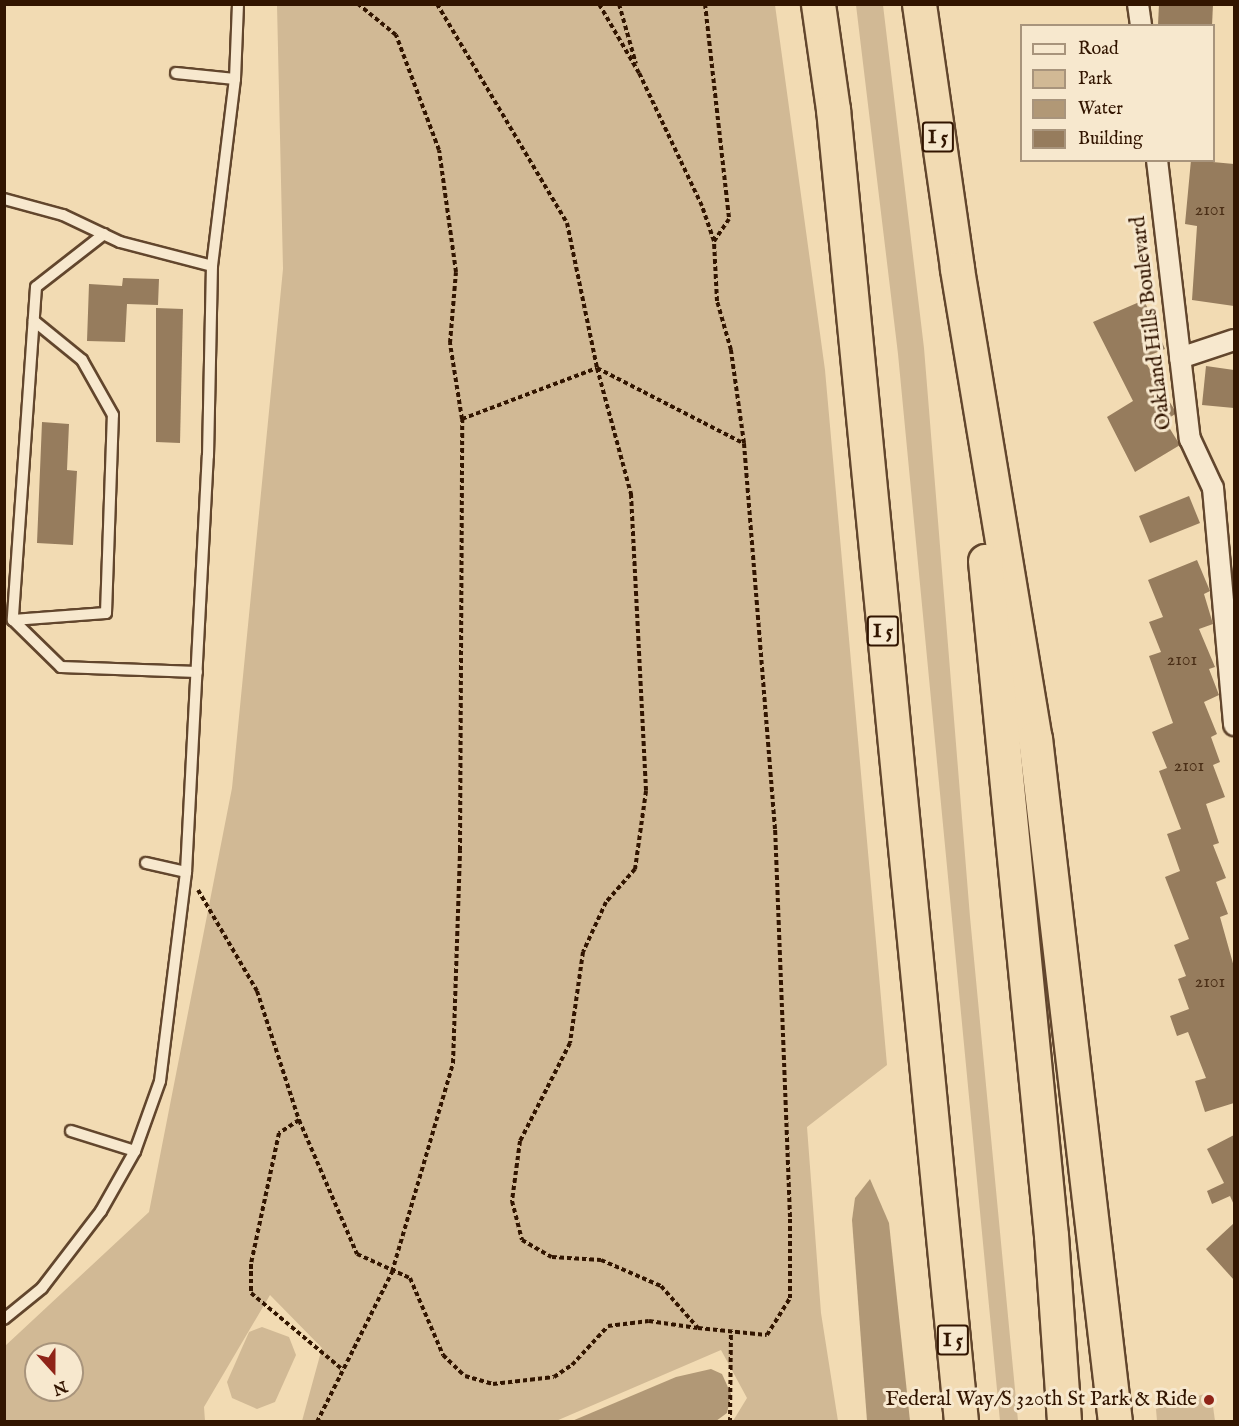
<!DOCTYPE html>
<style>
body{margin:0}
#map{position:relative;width:1239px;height:1426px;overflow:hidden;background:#f2dbb3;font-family:"IM FELL English",serif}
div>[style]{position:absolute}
.green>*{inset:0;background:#d1b995}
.water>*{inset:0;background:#b19876}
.building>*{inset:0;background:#967c5d}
.path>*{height:4px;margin-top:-2px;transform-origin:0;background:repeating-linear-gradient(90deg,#321500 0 4.5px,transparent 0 7.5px)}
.roads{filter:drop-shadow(2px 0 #62462d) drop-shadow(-2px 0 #62462d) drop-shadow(0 2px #62462d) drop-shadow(0 -2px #62462d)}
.service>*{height:10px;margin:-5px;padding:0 5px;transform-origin:5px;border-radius:5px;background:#f7e8ce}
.minor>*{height:20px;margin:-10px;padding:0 10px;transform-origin:10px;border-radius:10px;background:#f7e8ce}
.motorway>*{height:33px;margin:-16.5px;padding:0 16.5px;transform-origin:16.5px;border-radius:16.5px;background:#f2dbb3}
.dots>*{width:16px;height:16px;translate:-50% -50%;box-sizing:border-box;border:3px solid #f7e8ce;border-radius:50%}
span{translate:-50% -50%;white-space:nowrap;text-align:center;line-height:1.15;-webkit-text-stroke:6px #f7e8ce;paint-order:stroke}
.number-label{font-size:18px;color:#4b2f17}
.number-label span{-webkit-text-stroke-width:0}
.shield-label span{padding:2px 4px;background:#f7e8ce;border:2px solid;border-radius:4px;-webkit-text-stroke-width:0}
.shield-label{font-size:20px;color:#321500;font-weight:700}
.street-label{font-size:21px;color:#321500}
.poi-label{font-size:21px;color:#321500}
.right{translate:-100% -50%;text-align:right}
.frame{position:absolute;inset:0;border:6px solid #321500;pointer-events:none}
.legend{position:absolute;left:1020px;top:24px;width:195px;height:138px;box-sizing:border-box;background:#f7e8ce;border:2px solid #a8947c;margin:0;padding:8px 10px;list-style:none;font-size:18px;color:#321500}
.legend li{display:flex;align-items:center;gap:12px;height:30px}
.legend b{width:30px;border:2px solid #a8947c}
.north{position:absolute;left:24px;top:1342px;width:60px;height:60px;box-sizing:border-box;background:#f7e8ce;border:2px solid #a8947c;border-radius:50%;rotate:159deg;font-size:16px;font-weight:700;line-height:24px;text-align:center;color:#321500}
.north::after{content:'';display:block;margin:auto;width:21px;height:27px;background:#8f2418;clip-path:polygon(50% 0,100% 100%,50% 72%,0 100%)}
</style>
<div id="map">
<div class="green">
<div style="clip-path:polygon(evenodd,277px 5px,775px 5px,825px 370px,887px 1065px,807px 1127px,821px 1313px,838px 1421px,733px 1421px,747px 1398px,721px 1350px,556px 1421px,302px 1421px,322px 1348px,270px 1295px,204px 1407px,205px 1421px,5px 1421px,5px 1346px,149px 1212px,232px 788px,283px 269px,277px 5px,36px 1354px,72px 1354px,72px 1390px,36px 1390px,36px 1354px)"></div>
<div style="clip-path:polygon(856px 5px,883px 5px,924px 348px,970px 917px,1018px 1421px,1000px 1421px,898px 354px)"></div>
<div style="clip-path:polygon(262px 1327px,289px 1337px,296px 1355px,275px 1402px,257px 1409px,232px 1398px,227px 1382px,249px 1332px)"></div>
<div style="clip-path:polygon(1211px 1392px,1215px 1421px,1157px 1421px,1156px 1409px)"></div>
</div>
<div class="water">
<div style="clip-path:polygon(870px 1179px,889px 1223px,910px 1421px,867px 1421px,852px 1220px,855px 1198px)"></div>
<div style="clip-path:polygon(711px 1369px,722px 1374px,731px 1394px,727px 1413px,716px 1421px,572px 1421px,676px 1377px)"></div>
</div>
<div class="building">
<div style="clip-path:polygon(1159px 4px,1213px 4px,1212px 26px,1158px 25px)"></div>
<div style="clip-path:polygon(1191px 160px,1234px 164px,1234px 306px,1192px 300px,1197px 226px,1185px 224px)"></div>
<div style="clip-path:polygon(123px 278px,159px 279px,158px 305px,127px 304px,125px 342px,87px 341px,89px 284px,122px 286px)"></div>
<div style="clip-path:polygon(1144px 300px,1165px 349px,1143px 358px,1174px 409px,1175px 414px,1165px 421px,1180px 445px,1135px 472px,1107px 417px,1133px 401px,1093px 322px)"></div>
<div style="clip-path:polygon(156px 308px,183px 309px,180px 443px,156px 442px)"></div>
<div style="clip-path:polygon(1206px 366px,1234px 370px,1234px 408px,1202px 405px)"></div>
<div style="clip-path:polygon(42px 422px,69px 424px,67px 470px,77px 471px,73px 545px,37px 543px)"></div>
<div style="clip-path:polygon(1189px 496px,1200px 523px,1150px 543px,1139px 516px)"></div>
<div style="clip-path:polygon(1197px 560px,1210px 591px,1204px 594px,1213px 624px,1199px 629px,1215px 667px,1209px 669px,1219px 695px,1204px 702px,1217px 734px,1211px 737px,1220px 762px,1213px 765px,1225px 797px,1206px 804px,1219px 843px,1213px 845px,1226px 878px,1216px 882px,1228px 914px,1220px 917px,1234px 967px,1234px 1103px,1205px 1112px,1195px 1081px,1206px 1078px,1188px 1032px,1177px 1036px,1170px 1016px,1189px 1009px,1178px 979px,1186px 976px,1174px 945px,1189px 939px,1165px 877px,1180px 871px,1167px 834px,1181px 829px,1159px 771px,1167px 768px,1152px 732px,1173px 723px,1149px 656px,1161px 652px,1149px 622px,1163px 617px,1148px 580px)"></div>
<div style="clip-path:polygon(1234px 1135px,1234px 1205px,1230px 1196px,1212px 1204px,1207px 1191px,1224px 1183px,1207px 1149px)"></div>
<div style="clip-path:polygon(1234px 1223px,1234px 1280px,1206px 1249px)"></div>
</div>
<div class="path">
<div style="left:437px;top:4px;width:255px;rotate:59.3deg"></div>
<div style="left:567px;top:223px;width:148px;rotate:78.3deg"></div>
<div style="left:597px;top:368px;width:131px;rotate:74.9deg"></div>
<div style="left:631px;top:494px;width:297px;rotate:87.1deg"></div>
<div style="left:646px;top:791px;width:79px;rotate:98deg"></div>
<div style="left:635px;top:869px;width:44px;rotate:131.3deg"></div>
<div style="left:606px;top:902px;width:55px;rotate:114.7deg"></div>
<div style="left:583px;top:952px;width:92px;rotate:98.1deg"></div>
<div style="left:570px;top:1043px;width:110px;rotate:117deg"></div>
<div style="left:520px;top:1141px;width:61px;rotate:97.6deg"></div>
<div style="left:512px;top:1201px;width:40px;rotate:75.6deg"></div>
<div style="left:522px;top:1240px;width:34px;rotate:30deg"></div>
<div style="left:552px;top:1257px;width:49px;rotate:3.5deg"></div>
<div style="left:601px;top:1260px;width:65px;rotate:23.4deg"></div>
<div style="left:661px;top:1286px;width:56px;rotate:48.6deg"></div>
<div style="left:698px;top:1328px;width:69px;rotate:5.8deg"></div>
<div style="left:767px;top:1335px;width:44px;rotate:-58.1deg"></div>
<div style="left:790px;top:1298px;width:81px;rotate:-90deg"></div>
<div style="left:790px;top:1217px;width:388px;rotate:-92.2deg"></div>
<div style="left:775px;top:829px;width:387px;rotate:-94.6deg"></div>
<div style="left:744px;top:443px;width:94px;rotate:-98deg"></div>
<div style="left:731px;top:350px;width:51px;rotate:-105.9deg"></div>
<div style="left:717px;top:301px;width:60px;rotate:-92.9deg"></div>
<div style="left:714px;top:241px;width:37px;rotate:-109deg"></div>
<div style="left:702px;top:206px;width:147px;rotate:-115.3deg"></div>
<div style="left:639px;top:73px;width:80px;rotate:-120.1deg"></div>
<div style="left:619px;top:4px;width:62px;rotate:74.2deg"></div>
<div style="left:705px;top:4px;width:216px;rotate:83.6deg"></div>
<div style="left:729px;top:219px;width:27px;rotate:124deg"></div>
<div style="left:462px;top:419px;width:144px;rotate:-20.7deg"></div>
<div style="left:597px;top:368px;width:164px;rotate:27.2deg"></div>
<div style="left:198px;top:890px;width:117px;rotate:59.7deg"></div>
<div style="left:257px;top:991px;width:136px;rotate:72deg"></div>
<div style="left:299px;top:1120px;width:146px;rotate:66.6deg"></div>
<div style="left:357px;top:1254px;width:58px;rotate:24.4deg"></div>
<div style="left:410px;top:1278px;width:84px;rotate:66.8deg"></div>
<div style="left:443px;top:1355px;width:30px;rotate:44deg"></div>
<div style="left:465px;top:1376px;width:29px;rotate:16deg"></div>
<div style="left:493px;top:1384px;width:61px;rotate:-6.5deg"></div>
<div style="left:554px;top:1377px;width:22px;rotate:-34deg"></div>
<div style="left:572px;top:1365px;width:53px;rotate:-47.3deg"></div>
<div style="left:608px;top:1326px;width:41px;rotate:-7deg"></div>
<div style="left:649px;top:1321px;width:49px;rotate:8.3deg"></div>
<div style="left:299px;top:1120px;width:24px;rotate:147deg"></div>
<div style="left:279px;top:1133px;width:134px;rotate:102.1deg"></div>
<div style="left:251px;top:1264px;width:29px;rotate:90deg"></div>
<div style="left:251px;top:1293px;width:120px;rotate:39.9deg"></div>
<div style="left:317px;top:1422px;width:168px;rotate:-63.4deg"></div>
<div style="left:392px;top:1272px;width:218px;rotate:-73.7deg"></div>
<div style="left:453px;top:1063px;width:213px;rotate:-88.1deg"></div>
<div style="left:460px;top:850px;width:431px;rotate:-89.7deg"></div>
<div style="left:462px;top:419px;width:77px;rotate:-99deg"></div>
<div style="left:450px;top:343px;width:71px;rotate:-85.2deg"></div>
<div style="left:456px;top:272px;width:123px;rotate:-97.9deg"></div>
<div style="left:439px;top:150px;width:123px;rotate:-110.5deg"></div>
<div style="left:396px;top:35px;width:49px;rotate:-140.8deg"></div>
<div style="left:730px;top:1422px;width:91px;rotate:-89.4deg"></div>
</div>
<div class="roads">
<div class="service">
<div style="left:176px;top:73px;width:59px;rotate:5.8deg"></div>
<div style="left:4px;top:199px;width:61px;rotate:15.2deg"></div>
<div style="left:63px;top:215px;width:63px;rotate:25.3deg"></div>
<div style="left:120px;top:242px;width:95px;rotate:14.6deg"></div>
<div style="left:104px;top:234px;width:86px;rotate:142.1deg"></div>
<div style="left:36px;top:287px;width:334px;rotate:94deg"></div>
<div style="left:13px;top:620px;width:67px;rotate:44.4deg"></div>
<div style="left:61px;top:667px;width:136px;rotate:2.1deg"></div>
<div style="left:13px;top:620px;width:93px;rotate:-4.3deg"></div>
<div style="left:106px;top:613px;width:198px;rotate:-88deg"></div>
<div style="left:113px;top:415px;width:63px;rotate:-119.4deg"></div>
<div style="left:82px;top:360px;width:62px;rotate:-140.9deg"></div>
<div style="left:146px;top:863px;width:41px;rotate:12.7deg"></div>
<div style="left:71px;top:1131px;width:67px;rotate:17.4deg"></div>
<div style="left:4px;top:1319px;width:49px;rotate:-39.2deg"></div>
<div style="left:42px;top:1288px;width:97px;rotate:-52.5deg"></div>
<div style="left:101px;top:1211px;width:69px;rotate:-60.5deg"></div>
<div style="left:135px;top:1151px;width:74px;rotate:-70.3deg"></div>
<div style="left:160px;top:1081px;width:211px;rotate:-82.9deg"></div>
<div style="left:186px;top:872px;width:417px;rotate:-87deg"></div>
<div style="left:208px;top:456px;width:190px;rotate:-88.8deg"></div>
<div style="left:212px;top:266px;width:188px;rotate:-83deg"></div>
<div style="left:235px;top:79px;width:75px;rotate:-87.7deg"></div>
</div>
<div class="minor">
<div style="left:1138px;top:4px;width:22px;rotate:82deg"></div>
<div style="left:1157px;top:160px;width:281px;rotate:83.3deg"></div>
<div style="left:1190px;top:439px;width:54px;rotate:64.9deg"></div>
<div style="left:1213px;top:488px;width:238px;rotate:84.9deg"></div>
<div style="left:1180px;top:358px;width:57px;rotate:-18.4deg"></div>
</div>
<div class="motorway">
<div style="left:818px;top:4px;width:106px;rotate:81.9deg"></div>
<div style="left:833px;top:109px;width:1319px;rotate:84.43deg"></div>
<div style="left:919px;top:4px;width:268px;rotate:81.8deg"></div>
<div style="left:957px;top:269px;width:475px;rotate:80.6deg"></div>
<div style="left:1035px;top:738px;width:689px;rotate:83.33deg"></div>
<div style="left:985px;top:561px;width:677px;rotate:84.41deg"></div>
<div style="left:1051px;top:1235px;width:187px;rotate:86deg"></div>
</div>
</div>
<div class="dots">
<div style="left:1209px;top:1400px;background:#8f2418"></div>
</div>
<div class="number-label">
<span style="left:1210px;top:211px">2101</span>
<span style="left:1182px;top:661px">2101</span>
<span style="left:1189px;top:767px">2101</span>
<span style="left:1210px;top:983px">2101</span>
</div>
<div class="shield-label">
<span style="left:938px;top:137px">I 5</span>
<span style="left:883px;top:631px">I 5</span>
<span style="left:953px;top:1340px">I 5</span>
</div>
<div class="street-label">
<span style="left:1152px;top:323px;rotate:-97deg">Oakland Hills Boulevard</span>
</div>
<div class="poi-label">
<span class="right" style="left:1197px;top:1400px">Federal Way/S 320th St Park &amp; Ride</span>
</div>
<div class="frame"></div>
<ul class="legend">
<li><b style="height:8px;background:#f7e8ce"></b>Road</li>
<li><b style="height:16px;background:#d1b995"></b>Park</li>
<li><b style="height:16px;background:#b19876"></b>Water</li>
<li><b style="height:16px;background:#967c5d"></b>Building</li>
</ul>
<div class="north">N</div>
</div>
